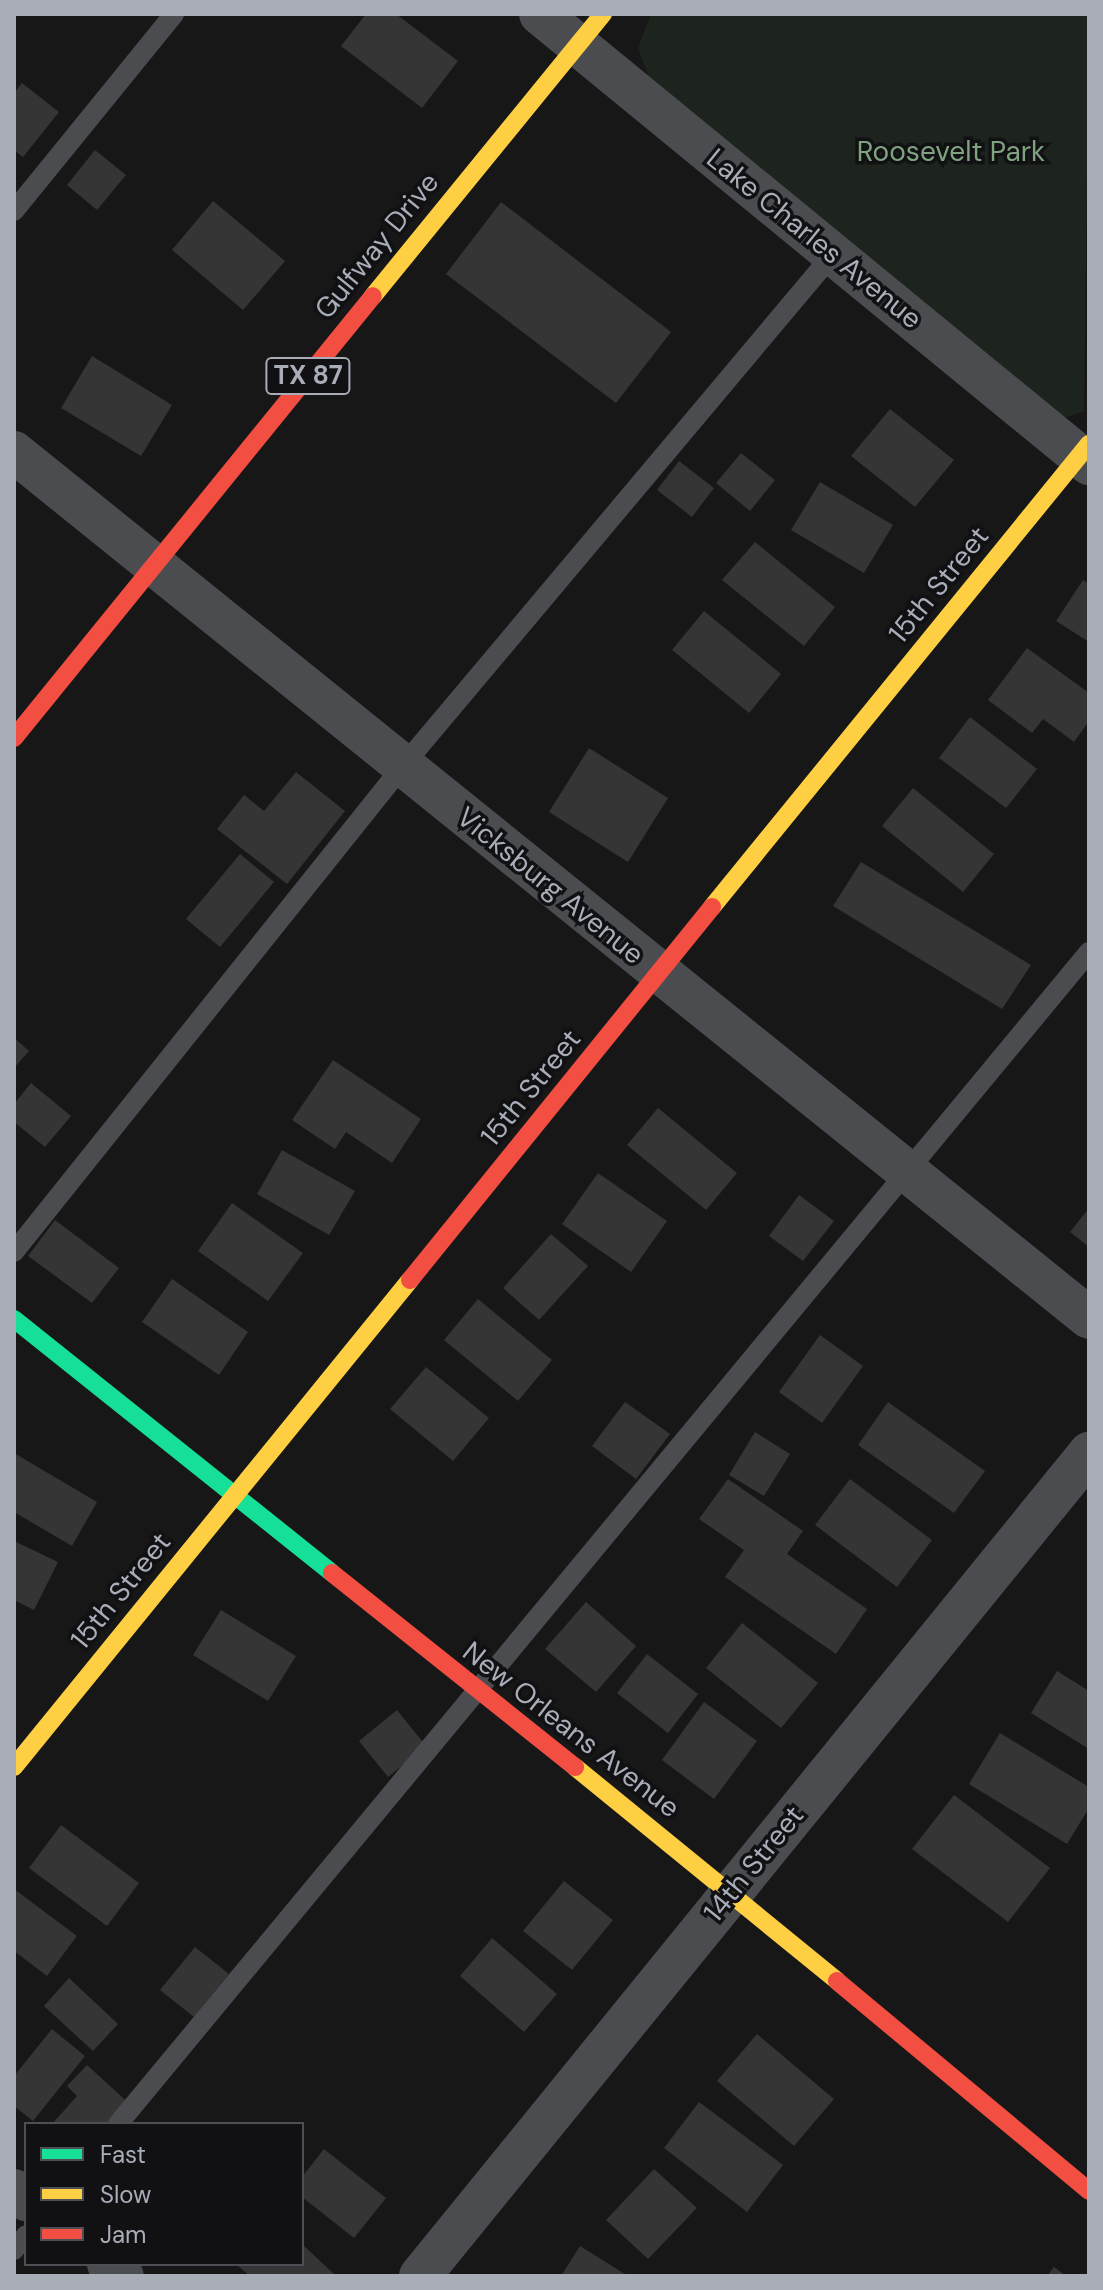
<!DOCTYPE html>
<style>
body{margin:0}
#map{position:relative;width:1103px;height:2290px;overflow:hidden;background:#171717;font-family:"DM Sans",sans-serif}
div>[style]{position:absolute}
.green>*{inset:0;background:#1d241e}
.building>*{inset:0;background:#353536}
.lane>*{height:20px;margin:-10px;padding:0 10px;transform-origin:10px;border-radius:10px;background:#4b4c50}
.street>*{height:42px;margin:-21px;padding:0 21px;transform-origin:21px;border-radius:21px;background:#4b4c50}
.fast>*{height:18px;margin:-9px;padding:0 9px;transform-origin:9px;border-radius:9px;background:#16e098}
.slow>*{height:18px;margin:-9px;padding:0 9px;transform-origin:9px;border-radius:9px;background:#ffcf43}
.jam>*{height:18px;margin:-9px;padding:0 9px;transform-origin:9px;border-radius:9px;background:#f24e42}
span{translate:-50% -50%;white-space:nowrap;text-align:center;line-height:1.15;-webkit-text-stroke:7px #111113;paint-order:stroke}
.shield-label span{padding:2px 6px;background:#111113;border:2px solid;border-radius:6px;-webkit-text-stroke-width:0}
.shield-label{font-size:26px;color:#a8adb8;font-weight:700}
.park-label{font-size:28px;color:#7fa381}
.street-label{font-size:28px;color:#a8adb8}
.frame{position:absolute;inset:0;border:16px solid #a8adb8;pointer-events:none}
.legend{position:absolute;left:24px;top:2122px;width:280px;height:144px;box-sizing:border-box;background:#111113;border:2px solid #4d4f55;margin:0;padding:10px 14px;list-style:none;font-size:24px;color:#a8adb8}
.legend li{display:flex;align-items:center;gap:16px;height:40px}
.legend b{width:40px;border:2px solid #4d4f55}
</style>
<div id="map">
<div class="green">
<div style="clip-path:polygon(651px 14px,1089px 14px,1084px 411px,1064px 418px,651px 83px,638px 48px)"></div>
</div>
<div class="building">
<div style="clip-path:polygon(366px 14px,396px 14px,458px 61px,422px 108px,341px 46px)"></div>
<div style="clip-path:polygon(22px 83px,59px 112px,23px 157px,14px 150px,14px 93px)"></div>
<div style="clip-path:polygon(95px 150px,126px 175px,97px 210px,67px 185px)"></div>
<div style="clip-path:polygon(213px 201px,285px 261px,243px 310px,172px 250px)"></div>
<div style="clip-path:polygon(501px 202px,671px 332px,616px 403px,446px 274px)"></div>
<div style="clip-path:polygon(92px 356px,172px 405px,141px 456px,61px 408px)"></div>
<div style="clip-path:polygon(890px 409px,954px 460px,915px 507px,851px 456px)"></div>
<div style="clip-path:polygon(741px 453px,775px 480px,750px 511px,716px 483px)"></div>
<div style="clip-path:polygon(679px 461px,714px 488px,692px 517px,657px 490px)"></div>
<div style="clip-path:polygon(820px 482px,893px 525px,864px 573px,791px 530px)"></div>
<div style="clip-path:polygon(755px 542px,835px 607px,804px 646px,722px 580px)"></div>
<div style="clip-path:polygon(1083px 580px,1089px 584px,1089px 642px,1056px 621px)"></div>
<div style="clip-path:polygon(704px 611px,781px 674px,749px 713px,672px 650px)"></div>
<div style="clip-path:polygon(1027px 648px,1089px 693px,1089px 721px,1074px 742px,1043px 719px,1032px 733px,988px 700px)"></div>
<div style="clip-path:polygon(970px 717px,1037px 769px,1006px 808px,939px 758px)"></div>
<div style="clip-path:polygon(589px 748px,668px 798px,628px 862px,549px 812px)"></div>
<div style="clip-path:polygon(296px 772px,345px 811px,287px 884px,217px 829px,244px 795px,264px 811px)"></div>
<div style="clip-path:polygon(913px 788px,994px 854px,963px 892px,882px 826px)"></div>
<div style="clip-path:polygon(240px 854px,274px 882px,220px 947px,186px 919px)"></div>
<div style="clip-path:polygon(861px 862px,1031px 965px,1002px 1009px,833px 906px)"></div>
<div style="clip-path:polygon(14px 1038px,29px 1051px,14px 1068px)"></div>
<div style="clip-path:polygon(333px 1060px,421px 1119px,392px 1163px,346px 1132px,335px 1149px,292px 1120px)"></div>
<div style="clip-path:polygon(31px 1083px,71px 1116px,45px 1147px,14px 1122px,14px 1104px)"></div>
<div style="clip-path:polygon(658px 1108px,737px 1173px,706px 1210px,627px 1145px)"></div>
<div style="clip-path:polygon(282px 1150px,355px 1191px,329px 1235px,257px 1194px)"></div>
<div style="clip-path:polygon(598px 1173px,667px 1221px,631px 1272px,562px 1224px)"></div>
<div style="clip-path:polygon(799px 1195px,834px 1221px,803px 1261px,769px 1236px)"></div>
<div style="clip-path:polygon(232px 1203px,303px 1253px,268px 1301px,198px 1251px)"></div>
<div style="clip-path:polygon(1089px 1208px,1089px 1247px,1070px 1232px)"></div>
<div style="clip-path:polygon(55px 1220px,119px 1268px,92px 1303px,28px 1256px)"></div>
<div style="clip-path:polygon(551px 1234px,588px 1266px,539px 1320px,503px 1288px)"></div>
<div style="clip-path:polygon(172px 1279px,248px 1332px,219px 1375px,142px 1322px)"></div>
<div style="clip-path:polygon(478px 1299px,552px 1360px,518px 1401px,444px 1340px)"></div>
<div style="clip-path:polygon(820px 1335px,863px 1366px,822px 1423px,779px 1392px)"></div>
<div style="clip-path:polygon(426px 1367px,489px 1418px,453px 1461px,390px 1409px)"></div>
<div style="clip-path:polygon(625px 1402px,670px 1434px,636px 1479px,592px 1446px)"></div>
<div style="clip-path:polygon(888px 1402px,985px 1471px,954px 1513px,858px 1445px)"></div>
<div style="clip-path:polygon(755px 1432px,790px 1454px,764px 1496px,729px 1475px)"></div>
<div style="clip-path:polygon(14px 1453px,97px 1502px,72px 1546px,14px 1512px)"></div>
<div style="clip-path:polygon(728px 1479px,803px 1531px,787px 1554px,867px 1609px,836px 1654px,725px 1577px,744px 1550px,699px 1519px)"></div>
<div style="clip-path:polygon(850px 1479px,932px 1540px,897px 1587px,815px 1525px)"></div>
<div style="clip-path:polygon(14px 1541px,58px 1562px,34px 1610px,14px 1600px)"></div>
<div style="clip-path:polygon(586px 1602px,636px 1646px,596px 1692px,545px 1649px)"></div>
<div style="clip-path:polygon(221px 1610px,296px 1656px,268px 1701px,193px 1655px)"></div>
<div style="clip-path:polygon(742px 1623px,818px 1683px,781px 1728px,706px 1668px)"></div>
<div style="clip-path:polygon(647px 1654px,698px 1694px,668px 1733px,617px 1693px)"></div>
<div style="clip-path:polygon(1057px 1671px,1089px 1691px,1089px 1749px,1031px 1713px)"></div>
<div style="clip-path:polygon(704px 1702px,757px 1741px,714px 1799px,662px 1760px)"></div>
<div style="clip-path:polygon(397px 1710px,426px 1746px,388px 1777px,359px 1741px)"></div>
<div style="clip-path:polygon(1000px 1733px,1089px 1787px,1089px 1808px,1067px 1844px,969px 1784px)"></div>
<div style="clip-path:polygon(954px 1795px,1050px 1868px,1008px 1922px,912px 1849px)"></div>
<div style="clip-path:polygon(61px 1825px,139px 1883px,107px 1926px,29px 1868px)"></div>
<div style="clip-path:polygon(564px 1881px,613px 1920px,572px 1970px,523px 1931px)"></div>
<div style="clip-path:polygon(14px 1889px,77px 1936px,47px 1976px,14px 1951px)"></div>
<div style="clip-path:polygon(492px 1938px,557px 1994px,524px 2032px,460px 1976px)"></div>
<div style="clip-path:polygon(195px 1947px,229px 1974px,194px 2017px,160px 1990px)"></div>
<div style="clip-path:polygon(69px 1978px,118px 2024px,93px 2051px,44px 2006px)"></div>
<div style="clip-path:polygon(52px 2029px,85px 2056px,33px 2121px,14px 2106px,14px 2076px)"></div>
<div style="clip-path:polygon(757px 2034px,834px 2099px,794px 2146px,717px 2081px)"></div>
<div style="clip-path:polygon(87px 2065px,133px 2107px,118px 2124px,52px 2124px,77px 2096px,67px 2086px)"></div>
<div style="clip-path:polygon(699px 2102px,783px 2165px,747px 2212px,664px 2148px)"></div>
<div style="clip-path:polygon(324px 2149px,386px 2198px,354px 2238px,302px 2197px,302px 2177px)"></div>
<div style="clip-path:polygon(654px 2169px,697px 2208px,648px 2259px,606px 2220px)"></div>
<div style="clip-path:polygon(302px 2244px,336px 2276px,250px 2276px,238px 2266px,302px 2264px)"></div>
<div style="clip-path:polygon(580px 2246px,628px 2276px,561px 2276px)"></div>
<div style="clip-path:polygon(1054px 2267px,1066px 2276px,1047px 2276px)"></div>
</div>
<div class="lane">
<div style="left:14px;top:211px;width:254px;rotate:-50.9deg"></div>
<div style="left:14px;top:1252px;width:621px;rotate:-51.34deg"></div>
<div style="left:402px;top:767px;width:670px;rotate:-49.96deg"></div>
<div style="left:118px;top:2124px;width:1522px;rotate:-50.36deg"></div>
<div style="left:14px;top:2250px;width:19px;rotate:-51deg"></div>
</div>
<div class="street">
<div style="left:540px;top:14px;width:710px;rotate:39.34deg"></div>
<div style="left:14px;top:452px;width:1380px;rotate:38.85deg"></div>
<div style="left:14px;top:2190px;width:16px;rotate:40deg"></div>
<div style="left:108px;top:2264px;width:19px;rotate:39deg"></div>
<div style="left:420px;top:2276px;width:1061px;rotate:-50.89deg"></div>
</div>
<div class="fast">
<div style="left:14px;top:1319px;width:407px;rotate:38.6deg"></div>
</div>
<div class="slow">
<div style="left:373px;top:296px;width:364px;rotate:-50.8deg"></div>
<div style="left:712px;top:907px;width:597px;rotate:-50.85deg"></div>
<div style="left:14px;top:1767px;width:628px;rotate:-50.88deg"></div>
<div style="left:575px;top:1767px;width:338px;rotate:39.2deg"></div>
</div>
<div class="jam">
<div style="left:14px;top:738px;width:569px;rotate:-50.92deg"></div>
<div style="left:410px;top:1280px;width:480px;rotate:-51deg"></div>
<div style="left:332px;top:1573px;width:311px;rotate:38.6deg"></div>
<div style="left:837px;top:1981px;width:328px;rotate:39.8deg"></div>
</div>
<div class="shield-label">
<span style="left:308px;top:376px">TX 87</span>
</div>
<div class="park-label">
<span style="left:951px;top:152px">Roosevelt Park</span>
</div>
<div class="street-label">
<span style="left:814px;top:239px;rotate:39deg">Lake Charles Avenue</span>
<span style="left:377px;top:246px;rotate:-51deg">Gulfway Drive</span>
<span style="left:939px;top:585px;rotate:-51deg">15th Street</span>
<span style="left:550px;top:886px;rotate:39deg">Vicksburg Avenue</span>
<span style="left:531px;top:1088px;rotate:-51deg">15th Street</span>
<span style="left:121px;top:1591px;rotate:-51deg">15th Street</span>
<span style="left:571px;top:1730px;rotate:38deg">New Orleans Avenue</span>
<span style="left:754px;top:1864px;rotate:-51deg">14th Street</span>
</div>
<div class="frame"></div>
<ul class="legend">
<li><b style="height:10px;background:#16e098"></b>Fast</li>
<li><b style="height:10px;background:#ffcf43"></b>Slow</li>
<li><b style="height:10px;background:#f24e42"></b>Jam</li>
</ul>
</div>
